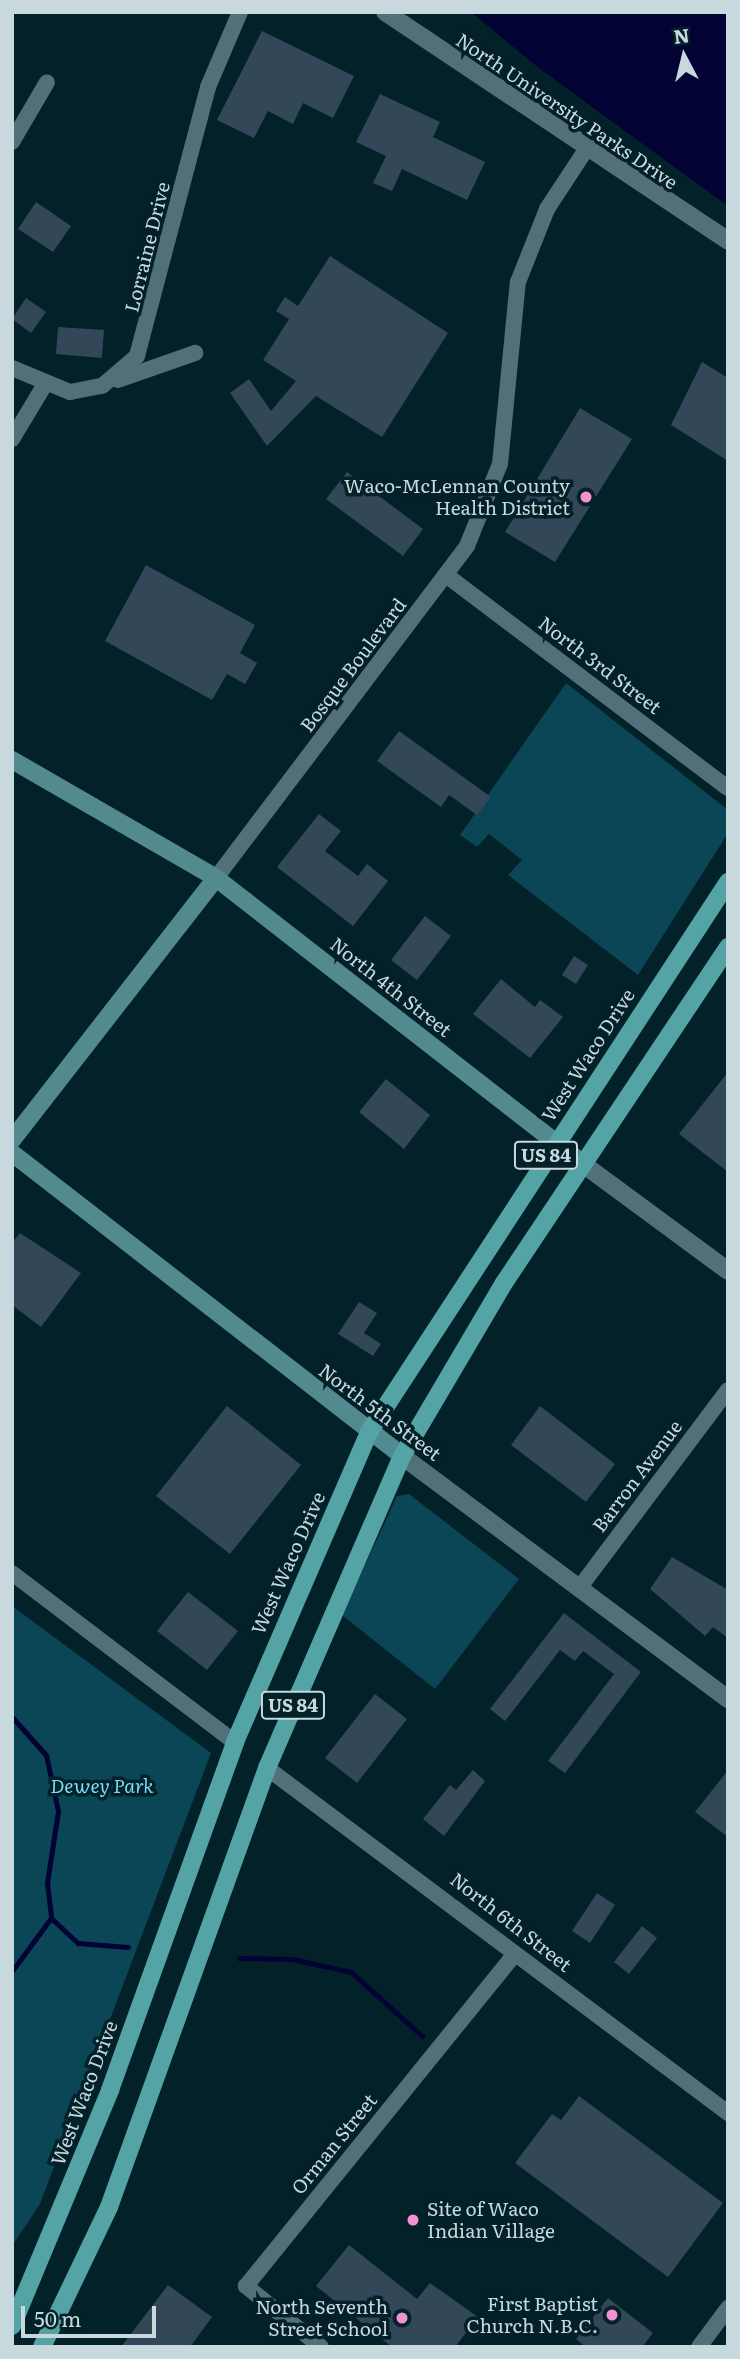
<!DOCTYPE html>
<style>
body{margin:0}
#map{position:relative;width:740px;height:2359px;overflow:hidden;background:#032129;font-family:Literata,serif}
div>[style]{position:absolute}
.green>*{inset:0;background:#0a4655}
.water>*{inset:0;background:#020235}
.stream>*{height:5px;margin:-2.5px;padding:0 2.5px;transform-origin:2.5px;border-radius:2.5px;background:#020235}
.building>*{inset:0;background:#324758}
.minor>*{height:16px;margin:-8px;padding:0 8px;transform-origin:8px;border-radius:8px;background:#517079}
.tertiary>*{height:18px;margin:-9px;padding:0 9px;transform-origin:9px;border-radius:9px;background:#517079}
.secondary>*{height:18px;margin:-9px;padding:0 9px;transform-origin:9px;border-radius:9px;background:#528a90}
.primary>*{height:18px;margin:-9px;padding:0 9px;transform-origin:9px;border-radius:9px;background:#54a4a6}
.dots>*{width:19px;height:19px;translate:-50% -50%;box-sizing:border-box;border:4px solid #032129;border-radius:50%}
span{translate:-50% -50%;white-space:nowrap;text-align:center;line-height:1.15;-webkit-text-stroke:7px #032129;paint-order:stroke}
.shield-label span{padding:2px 5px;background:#032129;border:2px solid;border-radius:5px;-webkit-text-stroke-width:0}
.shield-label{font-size:18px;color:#c8d9de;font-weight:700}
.street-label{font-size:19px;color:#c8d9de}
.poi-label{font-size:19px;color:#c8d9de}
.right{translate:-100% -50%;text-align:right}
.left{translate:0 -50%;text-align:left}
.park-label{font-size:19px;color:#79ddf9;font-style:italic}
.frame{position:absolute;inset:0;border:14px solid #c8d9de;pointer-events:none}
.north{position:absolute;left:649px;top:21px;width:70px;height:70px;-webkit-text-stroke:5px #032129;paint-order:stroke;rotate:353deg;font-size:19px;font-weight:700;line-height:28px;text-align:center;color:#c8d9de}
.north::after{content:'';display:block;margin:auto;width:24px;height:32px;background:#c8d9de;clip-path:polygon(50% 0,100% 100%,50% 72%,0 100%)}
.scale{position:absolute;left:21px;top:2306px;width:135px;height:32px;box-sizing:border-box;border:4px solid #c8d9de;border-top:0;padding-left:9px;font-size:21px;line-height:24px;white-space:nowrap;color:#c8d9de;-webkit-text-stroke:5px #032129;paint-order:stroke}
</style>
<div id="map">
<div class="green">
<div style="clip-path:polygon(566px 683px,728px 810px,728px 833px,638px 975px,508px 875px,522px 860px,489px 834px,477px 847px,460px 835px)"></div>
<div style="clip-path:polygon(409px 1494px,519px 1579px,435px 1689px,342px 1615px,397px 1496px)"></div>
<div style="clip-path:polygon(12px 1606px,211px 1753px,40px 2204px,12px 2246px)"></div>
</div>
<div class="water">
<div style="clip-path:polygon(471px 12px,728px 12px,728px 206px,540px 69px)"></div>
</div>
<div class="stream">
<div style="left:12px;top:1717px;width:51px;rotate:48.2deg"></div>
<div style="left:46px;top:1755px;width:57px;rotate:77.9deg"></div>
<div style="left:58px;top:1811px;width:73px;rotate:98.7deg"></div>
<div style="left:47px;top:1883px;width:35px;rotate:83deg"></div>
<div style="left:51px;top:1918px;width:37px;rotate:43deg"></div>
<div style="left:78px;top:1943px;width:50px;rotate:4.6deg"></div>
<div style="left:239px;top:1958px;width:53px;rotate:1.1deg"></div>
<div style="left:292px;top:1959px;width:60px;rotate:12.4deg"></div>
<div style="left:351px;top:1972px;width:96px;rotate:42deg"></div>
<div style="left:12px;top:1971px;width:66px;rotate:-53.7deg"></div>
</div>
<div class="building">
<div style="clip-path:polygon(262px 31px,354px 76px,333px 118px,303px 103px,293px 124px,268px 111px,254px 138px,217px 120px)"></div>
<div style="clip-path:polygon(380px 94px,440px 122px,433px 137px,485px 162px,467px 200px,402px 169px,392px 191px,373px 183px,386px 156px,356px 142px)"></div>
<div style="clip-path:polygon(36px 202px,71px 226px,53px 252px,18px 229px)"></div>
<div style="clip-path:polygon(330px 256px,448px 333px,382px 437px,316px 396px,267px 446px,230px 393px,249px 379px,271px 411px,296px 381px,263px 360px,289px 319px,276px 311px,285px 297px,298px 306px)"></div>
<div style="clip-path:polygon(26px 298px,46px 312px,31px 333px,12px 319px)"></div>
<div style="clip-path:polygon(58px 327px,104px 330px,102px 358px,56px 354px)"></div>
<div style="clip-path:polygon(702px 362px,728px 378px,728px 461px,671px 425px)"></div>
<div style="clip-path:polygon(580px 408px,632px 439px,555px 562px,505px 532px)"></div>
<div style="clip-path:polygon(347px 472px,423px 529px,403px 556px,326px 499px)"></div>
<div style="clip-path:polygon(146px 565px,255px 625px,240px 653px,257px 663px,245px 684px,227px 674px,212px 700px,105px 641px)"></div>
<div style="clip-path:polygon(399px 731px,491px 797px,477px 815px,449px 795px,441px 807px,377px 761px)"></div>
<div style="clip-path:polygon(319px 814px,341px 831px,325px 851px,358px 876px,367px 864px,388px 881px,353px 926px,277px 867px)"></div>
<div style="clip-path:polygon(425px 916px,451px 936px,417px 980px,391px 960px)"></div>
<div style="clip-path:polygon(574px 956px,588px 965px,576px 984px,562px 975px)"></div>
<div style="clip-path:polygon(501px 979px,535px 1007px,540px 1000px,563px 1017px,530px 1058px,473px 1014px)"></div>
<div style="clip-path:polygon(728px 1072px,728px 1172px,679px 1134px)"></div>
<div style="clip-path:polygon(386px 1079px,430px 1115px,404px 1149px,359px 1112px)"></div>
<div style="clip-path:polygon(20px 1233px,81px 1273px,41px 1327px,12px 1305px,12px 1243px)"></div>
<div style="clip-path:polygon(359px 1302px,377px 1313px,364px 1333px,381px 1344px,373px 1356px,338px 1334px)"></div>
<div style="clip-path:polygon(227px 1406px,301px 1465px,230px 1554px,156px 1496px)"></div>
<div style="clip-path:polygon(540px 1406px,615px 1464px,586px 1502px,511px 1445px)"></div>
<div style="clip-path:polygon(672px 1557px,728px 1590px,728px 1638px,713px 1627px,705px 1636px,650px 1589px)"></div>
<div style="clip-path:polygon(188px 1592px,238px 1631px,207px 1670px,157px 1631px)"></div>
<div style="clip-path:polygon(564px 1613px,641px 1672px,565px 1773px,548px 1761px,614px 1674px,583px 1651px,575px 1661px,560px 1650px,505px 1721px,490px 1709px)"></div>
<div style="clip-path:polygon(375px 1694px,407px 1719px,357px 1783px,325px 1758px)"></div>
<div style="clip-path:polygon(473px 1770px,485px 1781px,444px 1836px,423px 1819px,450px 1785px,456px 1790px)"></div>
<div style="clip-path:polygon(728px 1770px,728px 1837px,695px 1812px)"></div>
<div style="clip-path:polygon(597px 1893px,615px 1905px,590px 1943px,572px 1931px)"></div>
<div style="clip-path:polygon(642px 1926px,657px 1938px,629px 1974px,614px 1962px)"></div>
<div style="clip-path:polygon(579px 2096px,723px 2203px,668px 2277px,515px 2163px,552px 2114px,561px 2120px)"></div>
<div style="clip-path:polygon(349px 2245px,417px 2299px,430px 2283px,478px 2317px,455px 2347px,392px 2347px,316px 2286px)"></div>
<div style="clip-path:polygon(168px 2285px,212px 2317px,190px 2347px,121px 2347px)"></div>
<div style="clip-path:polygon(608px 2298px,653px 2333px,642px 2347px,586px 2347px,576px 2339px)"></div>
</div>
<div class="minor">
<div style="left:12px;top:142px;width:69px;rotate:-59.7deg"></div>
<div style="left:12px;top:368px;width:63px;rotate:22.5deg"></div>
<div style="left:70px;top:392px;width:33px;rotate:-11deg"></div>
<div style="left:102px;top:386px;width:46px;rotate:-40.6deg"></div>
<div style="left:137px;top:356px;width:278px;rotate:-75.2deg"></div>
<div style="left:208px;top:87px;width:82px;rotate:-66.9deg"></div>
<div style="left:118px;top:380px;width:82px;rotate:-19.3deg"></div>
<div style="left:12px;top:439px;width:62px;rotate:-58.9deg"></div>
<div style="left:446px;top:575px;width:353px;rotate:37.1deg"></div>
<div style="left:216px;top:878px;width:416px;rotate:-52.9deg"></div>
<div style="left:467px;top:546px;width:88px;rotate:-68.1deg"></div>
<div style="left:500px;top:464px;width:183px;rotate:-84.4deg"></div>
<div style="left:518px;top:282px;width:79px;rotate:-68.3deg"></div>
<div style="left:547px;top:209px;width:69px;rotate:-56.8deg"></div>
<div style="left:12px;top:1573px;width:280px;rotate:37.2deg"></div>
<div style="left:580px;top:1587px;width:246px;rotate:-53.1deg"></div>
<div style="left:267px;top:1768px;width:576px;rotate:36.81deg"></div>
<div style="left:321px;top:2347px;width:97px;rotate:-140.9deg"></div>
<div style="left:246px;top:2286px;width:427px;rotate:-51deg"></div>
<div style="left:699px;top:2347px;width:49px;rotate:-53.4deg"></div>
</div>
<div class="tertiary">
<div style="left:385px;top:12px;width:412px;rotate:33.7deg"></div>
<div style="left:583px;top:1164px;width:180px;rotate:36.4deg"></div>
<div style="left:402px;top:1456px;width:407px;rotate:36.7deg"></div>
</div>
<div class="secondary">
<div style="left:12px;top:760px;width:236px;rotate:30deg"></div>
<div style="left:216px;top:878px;width:465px;rotate:37.9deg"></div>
<div style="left:12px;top:1140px;width:332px;rotate:-52.1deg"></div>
<div style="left:12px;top:1153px;width:494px;rotate:37.8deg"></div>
</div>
<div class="primary">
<div style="left:12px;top:2326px;width:256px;rotate:-67.4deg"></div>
<div style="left:110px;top:2090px;width:370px;rotate:-70.2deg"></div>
<div style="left:235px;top:1742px;width:338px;rotate:-66.6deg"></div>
<div style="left:369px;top:1432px;width:657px;rotate:-56.87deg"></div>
<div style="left:42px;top:2347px;width:155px;rotate:-64.4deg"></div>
<div style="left:109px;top:2207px;width:467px;rotate:-70.2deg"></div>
<div style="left:267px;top:1768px;width:340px;rotate:-66.6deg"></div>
<div style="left:402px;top:1456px;width:201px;rotate:-59.5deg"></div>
<div style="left:504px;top:1283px;width:404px;rotate:-56.3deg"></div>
</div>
<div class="dots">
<div style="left:586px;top:497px;background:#f491d3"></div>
<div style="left:413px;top:2220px;background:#f491d3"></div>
<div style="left:612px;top:2315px;background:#f491d3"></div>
<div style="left:402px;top:2318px;background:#f491d3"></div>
</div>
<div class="shield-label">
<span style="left:546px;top:1155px">US 84</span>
<span style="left:293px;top:1705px">US 84</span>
</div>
<div class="street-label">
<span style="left:567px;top:111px;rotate:34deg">North University Parks Drive</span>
<span style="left:147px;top:247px;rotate:-76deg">Lorraine Drive</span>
<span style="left:353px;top:665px;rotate:-53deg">Bosque Boulevard</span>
<span style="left:600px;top:665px;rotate:37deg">North 3rd Street</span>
<span style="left:391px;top:987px;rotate:38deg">North 4th Street</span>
<span style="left:588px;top:1055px;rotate:-57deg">West Waco Drive</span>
<span style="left:380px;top:1412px;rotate:37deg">North 5th Street</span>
<span style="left:637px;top:1476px;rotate:-53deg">Barron Avenue</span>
<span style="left:288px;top:1563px;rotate:-66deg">West Waco Drive</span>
<span style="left:511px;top:1922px;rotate:38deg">North 6th Street</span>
<span style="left:84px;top:2093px;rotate:-69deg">West Waco Drive</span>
<span style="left:334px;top:2144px;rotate:-51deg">Orman Street</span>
</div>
<div class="poi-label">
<span class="right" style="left:570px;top:497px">Waco-McLennan County<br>Health District</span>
<span class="left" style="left:427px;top:2220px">Site of Waco<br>Indian Village</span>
<span class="right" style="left:598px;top:2315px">First Baptist<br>Church N.B.C.</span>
<span class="right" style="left:388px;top:2318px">North Seventh<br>Street School</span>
</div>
<div class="park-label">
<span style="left:102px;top:1786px">Dewey Park</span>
</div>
<div class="frame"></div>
<div class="north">N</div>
<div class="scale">50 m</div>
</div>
